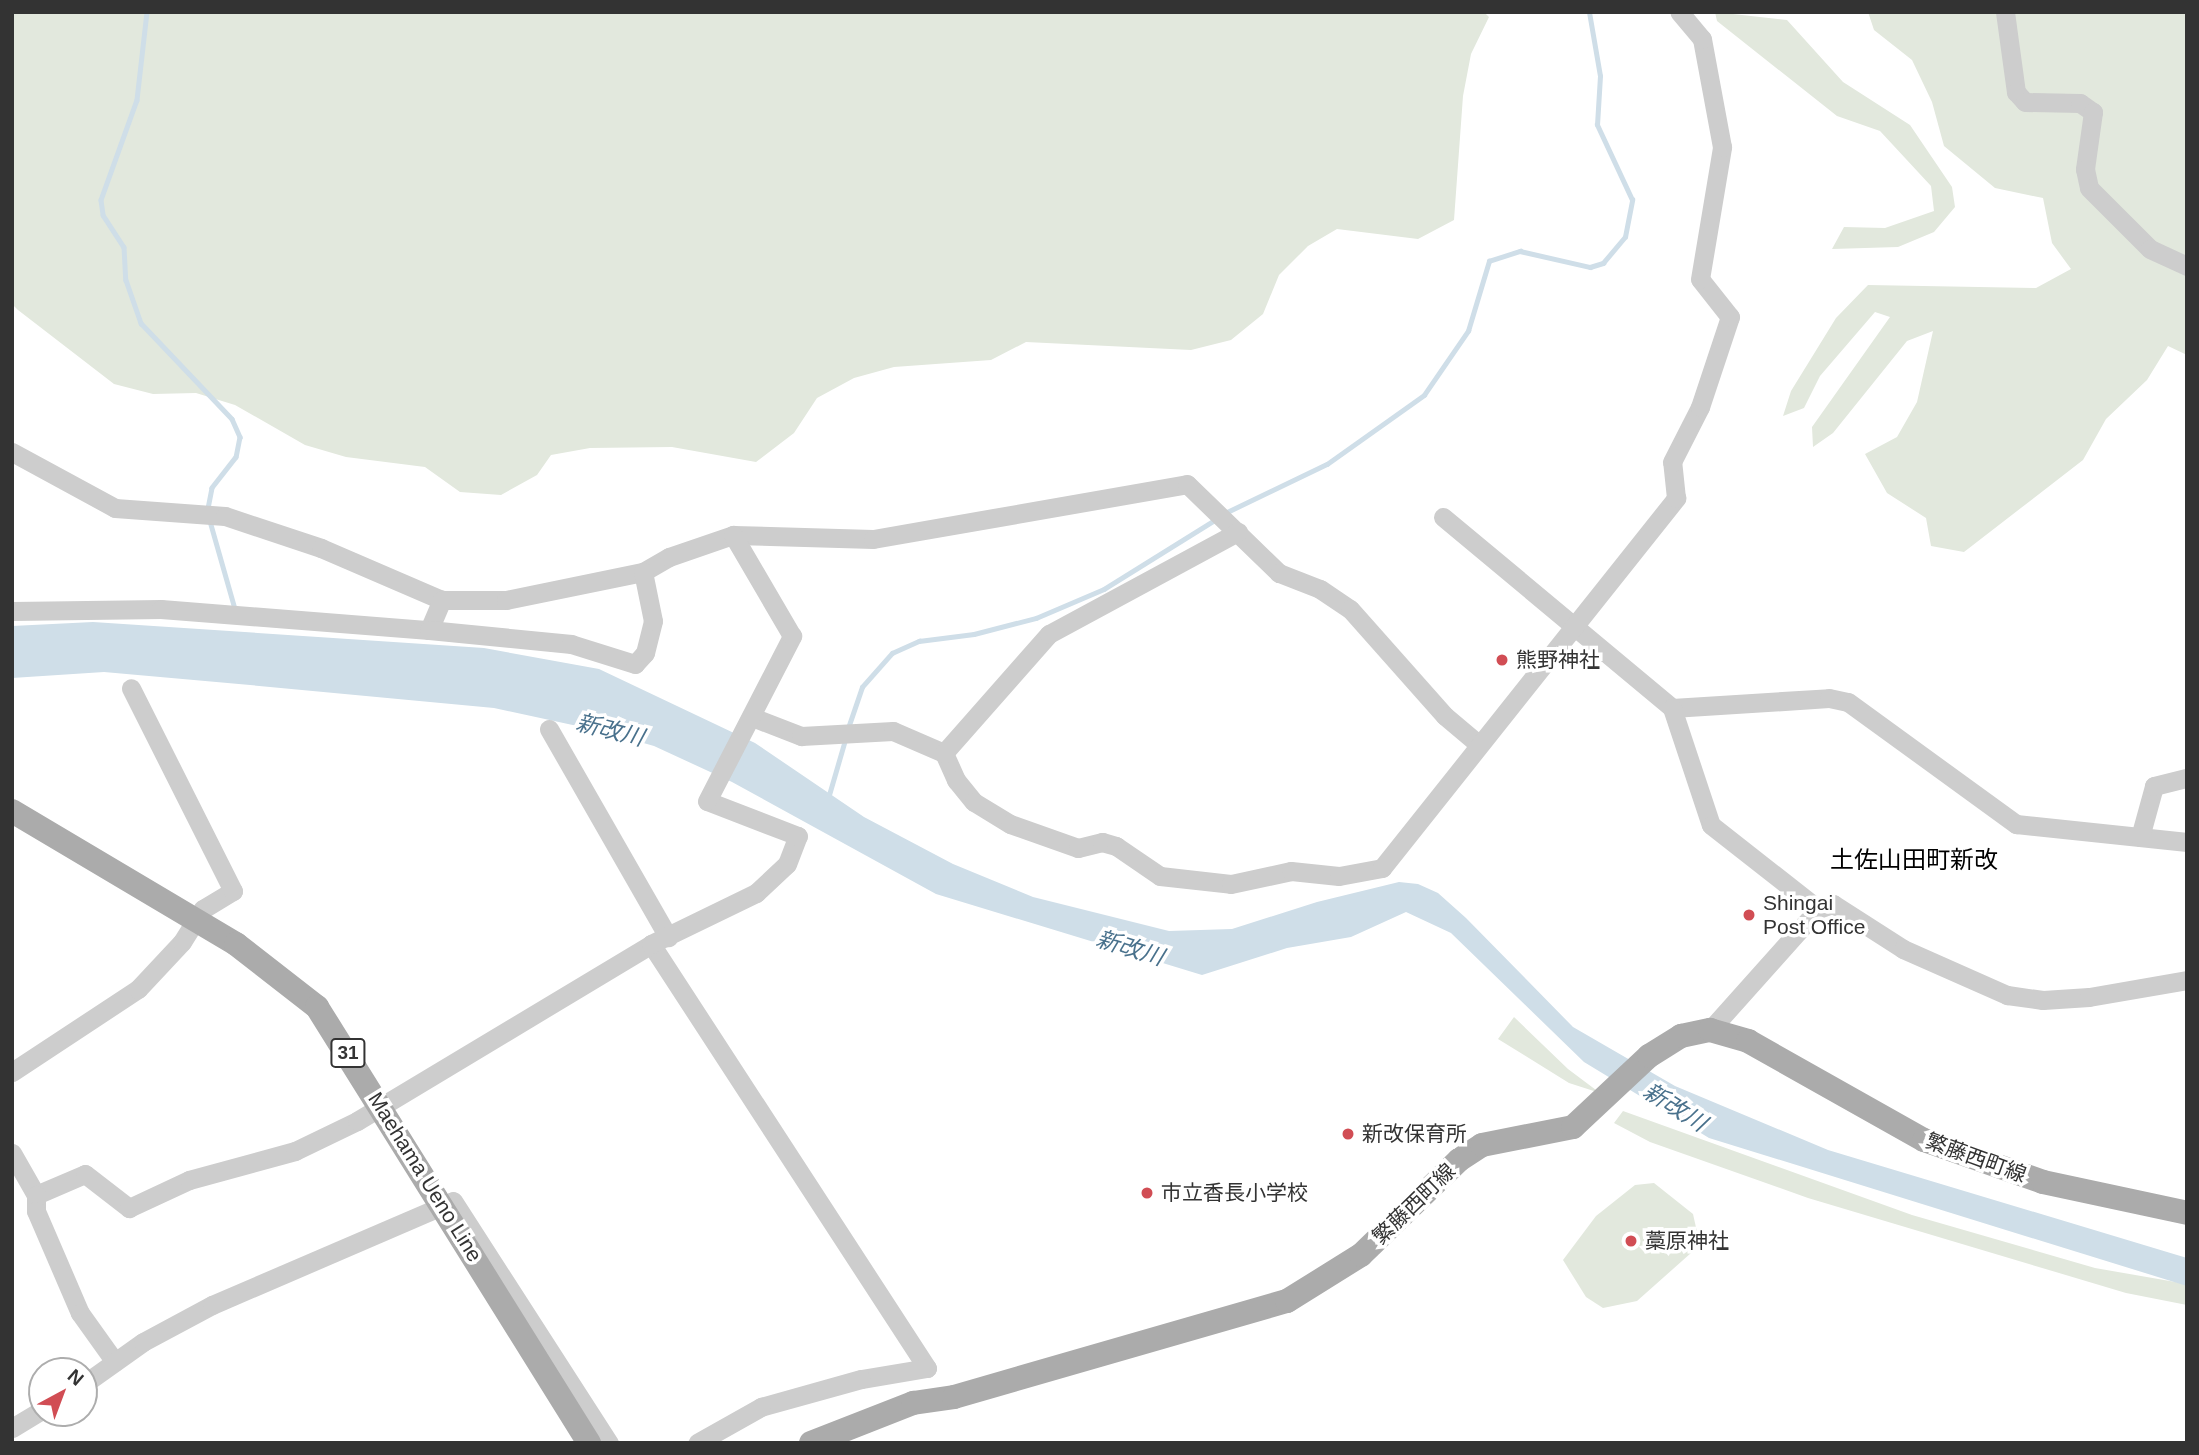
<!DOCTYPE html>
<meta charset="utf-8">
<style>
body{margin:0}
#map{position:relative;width:2199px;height:1455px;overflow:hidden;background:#fff;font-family:Arial,"Noto Sans JP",sans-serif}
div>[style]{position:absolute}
.green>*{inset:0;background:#e2e8dd}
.water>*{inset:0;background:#cfdee8}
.stream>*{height:4.5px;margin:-2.25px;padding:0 2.25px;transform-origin:2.25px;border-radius:2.25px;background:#cfdee8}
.minor>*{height:19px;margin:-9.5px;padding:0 9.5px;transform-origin:9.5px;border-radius:9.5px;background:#cdcdcd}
.major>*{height:24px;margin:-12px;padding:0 12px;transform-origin:12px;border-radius:12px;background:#ababab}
.dots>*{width:19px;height:19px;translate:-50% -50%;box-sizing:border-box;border:4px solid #fff;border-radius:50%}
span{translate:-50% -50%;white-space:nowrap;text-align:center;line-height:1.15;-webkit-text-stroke:7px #fff;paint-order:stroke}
.shield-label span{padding:2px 5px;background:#fff;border:2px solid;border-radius:5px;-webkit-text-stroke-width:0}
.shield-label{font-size:19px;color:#333;font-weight:700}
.poi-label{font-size:21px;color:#333}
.left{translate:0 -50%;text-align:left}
.street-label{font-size:21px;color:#333}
.water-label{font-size:23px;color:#49718c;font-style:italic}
.quarter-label{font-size:24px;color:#000}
.frame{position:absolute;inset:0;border:14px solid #333;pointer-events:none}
.north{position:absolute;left:28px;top:1357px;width:70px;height:70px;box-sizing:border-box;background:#fff;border:2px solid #adadad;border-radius:50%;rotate:41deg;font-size:19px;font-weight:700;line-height:28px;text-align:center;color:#333}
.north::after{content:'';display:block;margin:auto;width:24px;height:32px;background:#d14d54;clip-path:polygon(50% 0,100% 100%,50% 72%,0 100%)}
</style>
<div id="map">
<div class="green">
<div style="clip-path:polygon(12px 12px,1484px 12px,1489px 17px,1471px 54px,1463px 96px,1454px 220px,1418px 239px,1337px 229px,1308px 246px,1279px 275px,1263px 314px,1231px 340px,1191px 350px,1026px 342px,991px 360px,894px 367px,854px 378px,817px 398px,794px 433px,756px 462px,672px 447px,590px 448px,551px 455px,537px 475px,501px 495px,460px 492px,425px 467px,346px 457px,305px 445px,235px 405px,196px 393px,153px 394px,114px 384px,18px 310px,12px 304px)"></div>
<div style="clip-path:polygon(1715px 12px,1787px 20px,1843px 82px,1910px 125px,1952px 187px,1955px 207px,1934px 232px,1898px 247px,1832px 249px,1844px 227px,1885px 228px,1934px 211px,1931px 186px,1880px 131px,1837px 116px,1717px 21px)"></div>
<div style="clip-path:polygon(1868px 12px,2187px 12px,2187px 355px,2168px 346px,2147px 380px,2106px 419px,2083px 460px,1964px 552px,1931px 546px,1926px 518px,1887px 493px,1865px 454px,1897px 437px,1917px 402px,1933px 331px,1907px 341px,1833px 433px,1813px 447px,1812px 427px,1890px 317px,1875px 312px,1820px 376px,1804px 408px,1783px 416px,1791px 391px,1836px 318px,1868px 285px,2036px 288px,2071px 269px,2052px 243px,2043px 198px,1995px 188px,1944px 146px,1932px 102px,1912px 60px,1874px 30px)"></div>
<div style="clip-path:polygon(1514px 1017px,1568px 1069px,1600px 1093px,1569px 1083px,1498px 1039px)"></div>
<div style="clip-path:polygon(1623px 1111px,1912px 1215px,2095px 1268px,2187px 1284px,2187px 1305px,2126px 1293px,1808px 1198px,1650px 1142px,1614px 1123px)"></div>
<div style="clip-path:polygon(1654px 1183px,1693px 1214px,1697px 1232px,1691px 1253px,1637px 1301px,1603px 1308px,1586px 1297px,1563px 1260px,1596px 1216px,1635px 1185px)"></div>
</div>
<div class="water">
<div style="clip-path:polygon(93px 622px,484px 648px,599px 669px,755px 743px,864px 817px,953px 864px,1033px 897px,1169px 931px,1232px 929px,1317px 902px,1399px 882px,1418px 884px,1438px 893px,1466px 918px,1573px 1027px,1675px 1086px,1828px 1150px,2187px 1258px,2187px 1286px,1709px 1138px,1584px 1062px,1451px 933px,1406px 912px,1351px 937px,1287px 948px,1202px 975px,936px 894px,732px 782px,654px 746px,605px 732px,494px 708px,250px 685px,104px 672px,12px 678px,12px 626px)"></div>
</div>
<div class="stream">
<div style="left:147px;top:12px;width:89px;rotate:96.5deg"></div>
<div style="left:137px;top:100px;width:106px;rotate:109.8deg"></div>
<div style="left:101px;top:200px;width:15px;rotate:82deg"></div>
<div style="left:103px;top:215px;width:38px;rotate:57deg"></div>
<div style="left:124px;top:247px;width:33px;rotate:87deg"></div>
<div style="left:126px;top:280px;width:46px;rotate:70.8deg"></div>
<div style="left:141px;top:323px;width:132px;rotate:46.5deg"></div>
<div style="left:232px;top:419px;width:20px;rotate:66deg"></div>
<div style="left:240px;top:437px;width:20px;rotate:101deg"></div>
<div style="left:236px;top:457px;width:39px;rotate:128deg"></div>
<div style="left:212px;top:488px;width:20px;rotate:101deg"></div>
<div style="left:1225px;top:513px;width:113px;rotate:-25.7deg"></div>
<div style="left:1327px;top:464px;width:119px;rotate:-35.4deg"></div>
<div style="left:1424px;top:395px;width:78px;rotate:-55.5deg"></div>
<div style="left:1468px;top:331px;width:73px;rotate:-73.3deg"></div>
<div style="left:1489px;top:261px;width:33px;rotate:-18deg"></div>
<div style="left:1520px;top:251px;width:72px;rotate:12.9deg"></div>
<div style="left:1590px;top:267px;width:14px;rotate:-17deg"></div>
<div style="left:1603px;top:263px;width:34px;rotate:-50deg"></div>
<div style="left:1625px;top:237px;width:38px;rotate:-79deg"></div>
<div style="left:1632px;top:200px;width:83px;rotate:-115deg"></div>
<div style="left:1597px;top:125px;width:49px;rotate:-86.5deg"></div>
<div style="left:1600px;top:76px;width:65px;rotate:-99.8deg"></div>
<div style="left:210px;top:521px;width:91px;rotate:74.1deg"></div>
<div style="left:848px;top:728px;width:43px;rotate:-71.1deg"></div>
<div style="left:862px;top:687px;width:45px;rotate:-48.6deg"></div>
<div style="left:892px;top:653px;width:30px;rotate:-24deg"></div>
<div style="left:919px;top:641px;width:55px;rotate:-7.3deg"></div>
<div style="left:974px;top:634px;width:64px;rotate:-14.5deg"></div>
<div style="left:1036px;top:618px;width:74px;rotate:-23.1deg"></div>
<div style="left:1104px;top:589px;width:131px;rotate:-31.9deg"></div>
<div style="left:829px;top:795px;width:57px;rotate:-73.8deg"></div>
</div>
<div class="minor">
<div style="left:2005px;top:12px;width:81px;rotate:82.2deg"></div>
<div style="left:2016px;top:92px;width:13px;rotate:48deg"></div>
<div style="left:2025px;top:102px;width:55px;rotate:1deg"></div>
<div style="left:2080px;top:103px;width:16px;rotate:35deg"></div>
<div style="left:2093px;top:112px;width:58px;rotate:98deg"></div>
<div style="left:2085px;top:169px;width:19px;rotate:78deg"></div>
<div style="left:2089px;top:188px;width:86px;rotate:45deg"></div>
<div style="left:2150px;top:249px;width:41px;rotate:24.7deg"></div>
<div style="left:12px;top:452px;width:117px;rotate:28.5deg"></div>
<div style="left:115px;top:508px;width:110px;rotate:4.2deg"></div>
<div style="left:225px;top:516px;width:101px;rotate:18.4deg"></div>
<div style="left:321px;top:548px;width:132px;rotate:23.3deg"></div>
<div style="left:442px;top:600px;width:64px"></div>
<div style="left:506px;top:600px;width:140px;rotate:-11.6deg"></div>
<div style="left:643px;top:572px;width:30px;rotate:-30deg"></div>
<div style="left:669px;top:557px;width:68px;rotate:-19deg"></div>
<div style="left:733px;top:535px;width:140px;rotate:1.6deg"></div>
<div style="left:873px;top:539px;width:319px;rotate:-9.9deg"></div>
<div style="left:1187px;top:484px;width:128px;rotate:44.1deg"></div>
<div style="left:1279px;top:573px;width:44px;rotate:21.3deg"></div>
<div style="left:1320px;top:589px;width:36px;rotate:34deg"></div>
<div style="left:1350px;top:609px;width:143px;rotate:48.4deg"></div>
<div style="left:1445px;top:716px;width:42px;rotate:40.2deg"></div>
<div style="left:1443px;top:517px;width:298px;rotate:39.8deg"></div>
<div style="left:1672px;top:708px;width:157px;rotate:-3.6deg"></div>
<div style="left:1829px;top:698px;width:19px;rotate:12deg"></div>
<div style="left:1848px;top:702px;width:208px;rotate:36deg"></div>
<div style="left:2016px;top:824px;width:172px;rotate:6deg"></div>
<div style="left:12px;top:611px;width:149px;rotate:-0.8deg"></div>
<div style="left:161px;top:609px;width:269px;rotate:4.5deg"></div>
<div style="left:429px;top:630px;width:33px;rotate:-67deg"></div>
<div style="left:429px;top:630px;width:143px;rotate:5.6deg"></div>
<div style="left:571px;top:644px;width:67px;rotate:17.4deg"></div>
<div style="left:635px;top:664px;width:15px;rotate:-48deg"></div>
<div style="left:645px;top:653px;width:33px;rotate:-76deg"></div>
<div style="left:653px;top:621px;width:50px;rotate:-101.5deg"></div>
<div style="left:1672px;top:708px;width:123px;rotate:71.6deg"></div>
<div style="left:1711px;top:825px;width:136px;rotate:38.1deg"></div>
<div style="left:752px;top:717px;width:53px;rotate:21.2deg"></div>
<div style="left:801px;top:736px;width:92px;rotate:-3.1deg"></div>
<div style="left:893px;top:731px;width:56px;rotate:23.3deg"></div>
<div style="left:944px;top:753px;width:30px;rotate:66deg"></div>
<div style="left:956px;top:780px;width:28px;rotate:51deg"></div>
<div style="left:974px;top:802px;width:42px;rotate:31.4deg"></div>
<div style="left:1010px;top:824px;width:72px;rotate:19.4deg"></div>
<div style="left:1078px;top:848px;width:25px;rotate:-14deg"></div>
<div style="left:1102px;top:842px;width:15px;rotate:16deg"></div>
<div style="left:1116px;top:846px;width:53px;rotate:34.3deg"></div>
<div style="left:1160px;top:876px;width:71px;rotate:6.4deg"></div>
<div style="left:1231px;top:884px;width:61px;rotate:-12.2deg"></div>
<div style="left:1291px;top:871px;width:48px;rotate:5.9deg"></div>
<div style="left:1339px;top:876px;width:44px;rotate:-10.5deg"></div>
<div style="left:1382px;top:868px;width:473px;rotate:-51.5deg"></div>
<div style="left:1676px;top:498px;width:36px;rotate:-96deg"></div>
<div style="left:1672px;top:462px;width:62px;rotate:-63deg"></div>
<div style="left:1700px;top:407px;width:95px;rotate:-71.6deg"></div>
<div style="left:1730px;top:317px;width:48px;rotate:-128.3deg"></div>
<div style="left:1700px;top:279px;width:134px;rotate:-80.5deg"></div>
<div style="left:1722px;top:147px;width:110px;rotate:-100.5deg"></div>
<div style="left:1702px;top:39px;width:35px;rotate:-130deg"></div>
<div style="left:549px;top:729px;width:240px;rotate:60.2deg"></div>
<div style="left:944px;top:753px;width:159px;rotate:-48.6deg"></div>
<div style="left:1049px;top:634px;width:215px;rotate:-28.4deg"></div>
<div style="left:2140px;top:837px;width:53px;rotate:-74.6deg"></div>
<div style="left:2154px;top:786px;width:34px;rotate:-14deg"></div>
<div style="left:651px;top:944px;width:506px;rotate:56.94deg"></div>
<div style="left:927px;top:1368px;width:67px;rotate:170.5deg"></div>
<div style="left:861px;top:1379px;width:104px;rotate:164.4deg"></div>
<div style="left:761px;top:1407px;width:73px;rotate:150.6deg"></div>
<div style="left:1710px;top:1030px;width:162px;rotate:-48.2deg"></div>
<div style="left:1818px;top:909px;width:16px;rotate:-18deg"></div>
<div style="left:1833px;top:904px;width:83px;rotate:32.7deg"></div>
<div style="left:1903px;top:949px;width:114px;rotate:23.9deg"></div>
<div style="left:2007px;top:995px;width:36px;rotate:8deg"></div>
<div style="left:2043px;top:1000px;width:46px;rotate:-3.7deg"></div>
<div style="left:2089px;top:997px;width:99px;rotate:-9.8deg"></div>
<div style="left:12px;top:1072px;width:151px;rotate:-33.4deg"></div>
<div style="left:138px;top:989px;width:64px;rotate:-46.9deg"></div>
<div style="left:182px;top:942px;width:39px;rotate:-58deg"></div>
<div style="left:203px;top:909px;width:35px;rotate:-31deg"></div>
<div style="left:233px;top:891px;width:227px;rotate:-116.7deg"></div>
<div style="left:12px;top:1153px;width:48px;rotate:60.3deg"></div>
<div style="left:36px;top:1195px;width:53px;rotate:-23.2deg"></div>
<div style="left:85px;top:1174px;width:56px;rotate:37.7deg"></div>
<div style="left:129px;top:1208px;width:66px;rotate:-25deg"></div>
<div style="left:189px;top:1180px;width:110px;rotate:-15.3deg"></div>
<div style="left:295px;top:1151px;width:69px;rotate:-25.8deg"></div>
<div style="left:357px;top:1121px;width:343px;rotate:-31deg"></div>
<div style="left:651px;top:944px;width:117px;rotate:-25.9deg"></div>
<div style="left:756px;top:893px;width:42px;rotate:-43.1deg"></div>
<div style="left:787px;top:864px;width:30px;rotate:-69deg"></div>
<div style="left:798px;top:836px;width:97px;rotate:-159deg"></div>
<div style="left:707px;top:801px;width:186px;rotate:-62.7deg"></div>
<div style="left:792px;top:636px;width:117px;rotate:-120.3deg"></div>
<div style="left:36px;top:1195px;width:16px;rotate:90deg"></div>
<div style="left:36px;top:1211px;width:111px;rotate:66.7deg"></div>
<div style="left:80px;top:1313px;width:60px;rotate:54.5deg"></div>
<div style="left:84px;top:1384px;width:72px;rotate:-35.4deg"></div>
<div style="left:143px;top:1342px;width:78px;rotate:-28.2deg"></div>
<div style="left:212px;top:1305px;width:262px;rotate:-23.3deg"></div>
<div style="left:453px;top:1201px;width:288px;rotate:57.2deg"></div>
<div style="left:12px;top:1428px;width:35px;rotate:-31deg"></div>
</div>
<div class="major">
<div style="left:12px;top:811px;width:261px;rotate:30.7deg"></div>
<div style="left:236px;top:944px;width:103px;rotate:37.9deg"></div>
<div style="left:317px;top:1007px;width:514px;rotate:58.04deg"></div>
<div style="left:811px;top:1443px;width:110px;rotate:-21.4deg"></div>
<div style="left:913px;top:1403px;width:41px;rotate:-8.3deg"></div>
<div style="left:954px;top:1397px;width:347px;rotate:-16.1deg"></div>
<div style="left:1287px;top:1301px;width:87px;rotate:-31.9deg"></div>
<div style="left:1361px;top:1255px;width:136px;rotate:-44.1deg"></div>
<div style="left:1459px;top:1160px;width:27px;rotate:-33deg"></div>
<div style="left:1482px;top:1145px;width:93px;rotate:-11.2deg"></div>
<div style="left:1573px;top:1127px;width:104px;rotate:-43.1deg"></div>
<div style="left:1649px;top:1056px;width:38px;rotate:-32deg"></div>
<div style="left:1681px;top:1036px;width:30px;rotate:-12deg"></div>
<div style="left:1710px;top:1030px;width:40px;rotate:16deg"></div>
<div style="left:1748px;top:1041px;width:202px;rotate:29.4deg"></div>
<div style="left:1924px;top:1140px;width:126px;rotate:19.4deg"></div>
<div style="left:2043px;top:1182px;width:147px;rotate:12.1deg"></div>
</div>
<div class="dots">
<div style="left:1502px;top:660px;background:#d14d54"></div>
<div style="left:1749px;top:915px;background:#d14d54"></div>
<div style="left:1348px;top:1134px;background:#d14d54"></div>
<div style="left:1147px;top:1193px;background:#d14d54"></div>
<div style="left:1631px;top:1241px;background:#d14d54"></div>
</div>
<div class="shield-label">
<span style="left:348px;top:1053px">31</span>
</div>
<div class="poi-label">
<span class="left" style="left:1516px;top:660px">熊野神社</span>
<span class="left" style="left:1763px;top:915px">Shingai<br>Post Office</span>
<span class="left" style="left:1362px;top:1134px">新改保育所</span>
<span class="left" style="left:1161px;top:1193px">市立香長小学校</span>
<span class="left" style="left:1645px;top:1241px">藁原神社</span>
</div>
<div class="street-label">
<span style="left:1976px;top:1158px;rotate:20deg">繁藤西町線</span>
<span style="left:425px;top:1177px;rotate:58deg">Maehama Ueno Line</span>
<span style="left:1414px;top:1204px;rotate:-44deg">繁藤西町線</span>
</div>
<div class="water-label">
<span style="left:610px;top:730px;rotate:14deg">新改川</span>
<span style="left:1130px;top:948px;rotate:17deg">新改川</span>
<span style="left:1675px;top:1107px;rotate:32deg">新改川</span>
</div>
<div class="quarter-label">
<span style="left:1914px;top:860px">土佐山田町新改</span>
</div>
<div class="frame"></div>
<div class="north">N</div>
</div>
